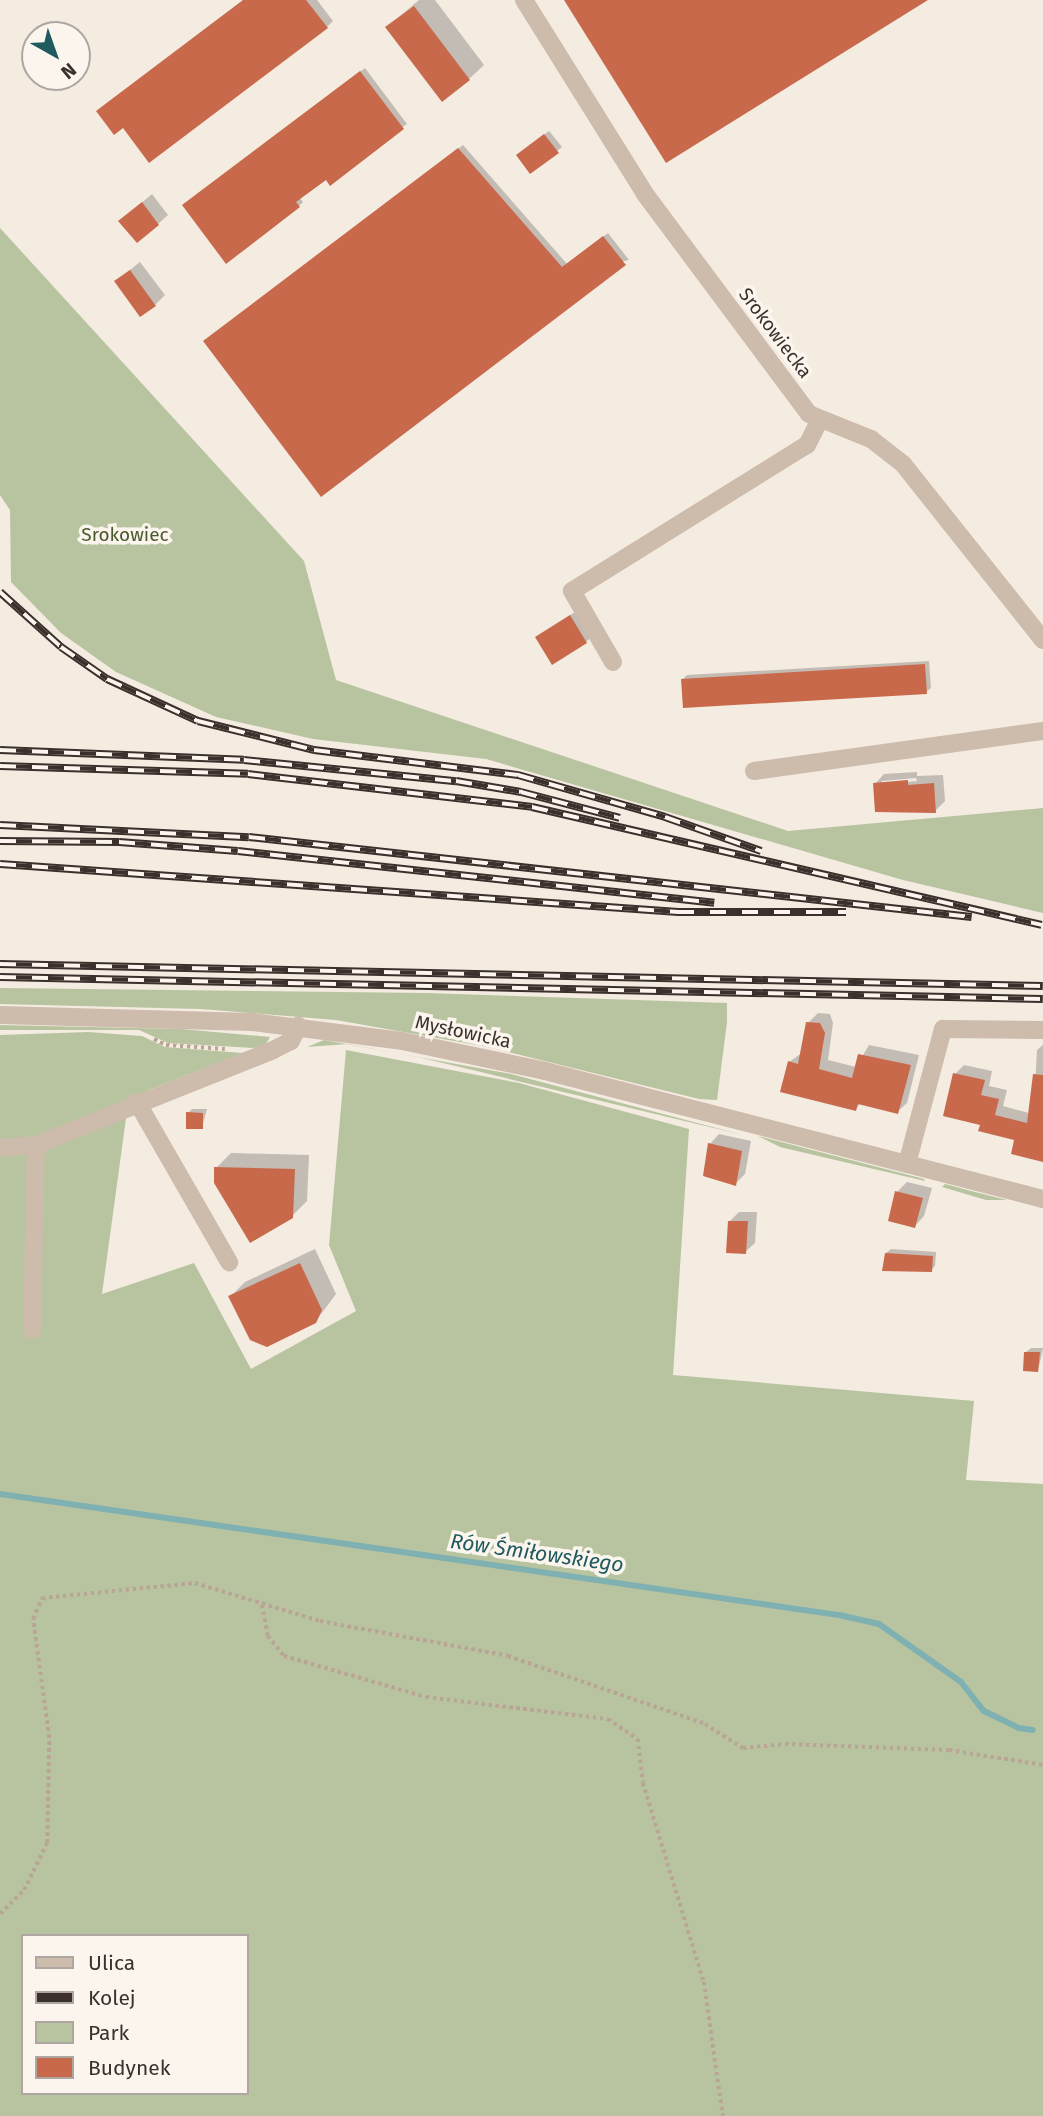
<!DOCTYPE html>
<meta charset="utf-8">
<style>
body{margin:0}
#map{position:relative;width:1043px;height:2116px;overflow:hidden;background:#f4ebe1;font-family:"Fira Sans",sans-serif}
div>[style]{position:absolute}
.green>*{inset:0;background:#b8c4a0}
.shadow>*{inset:0;background:#0003}
.stream>*{height:6px;margin:-3px;padding:0 3px;transform-origin:3px;border-radius:3px;background:#7fb0b2}
.building>*{inset:0;background:#c8694b}
.path>*{height:3.5px;margin-top:-1.75px;transform-origin:0;background:repeating-linear-gradient(90deg,#b9a596 0 3.5px,transparent 0 7px)}
.minor>*{height:18px;margin:-9px;padding:0 9px;transform-origin:9px;border-radius:9px;background:#cdbbac}
.rail>*{height:8px;margin-top:-4px;transform-origin:0;background:repeating-linear-gradient(90deg,#fbf5ee 0 16px,#3b302b 0 32px);box-sizing:border-box;border-block:2px solid #3b302b}
span{translate:-50% -50%;white-space:nowrap;text-align:center;line-height:1.15;-webkit-text-stroke:7px #fbf5ee;paint-order:stroke}
.street-label{font-size:19px;color:#3b302b}
.park-label{font-size:19px;color:#4a5a2e}
.water-label{font-size:21px;color:#1f5a5e;font-style:italic}
.legend{position:absolute;left:21px;top:1934px;width:228px;height:161px;box-sizing:border-box;background:#fbf5ee;border:2px solid #aea6a0;margin:0;padding:9px 12px;list-style:none;font-size:21px;color:#3b302b}
.legend li{display:flex;align-items:center;gap:14px;height:35px}
.legend b{width:35px;border:2px solid #aea6a0}
.north{position:absolute;left:21px;top:21px;width:70px;height:70px;box-sizing:border-box;background:#fbf5ee;border:2px solid #aea6a0;border-radius:50%;rotate:140deg;font-size:19px;font-weight:700;line-height:28px;text-align:center;color:#3b302b}
.north::after{content:'';display:block;margin:auto;width:24px;height:32px;background:#1f5a5e;clip-path:polygon(50% 0,100% 100%,50% 72%,0 100%)}
</style>
<div id="map">
<div class="green">
<div style="clip-path:polygon(0 228px,304px 561px,336px 680px,788px 831px,1043px 808px,1043px 913px,903px 880px,486px 759px,313px 739px,216px 717px,116px 672px,61px 633px,11px 582px,10px 510px,0 495px)"></div>
<div style="clip-path:polygon(0 988px,426px 993px,727px 1003px,727px 1022px,717px 1100px,699px 1099px,488px 1047px,336px 1020px,201px 1009px,0 1004px)"></div>
<div style="clip-path:polygon(0 1025px,181px 1029px,270px 1037px,266px 1044px,254px 1048px,168px 1043px,139px 1030px,0 1030px)"></div>
<div style="clip-path:polygon(evenodd,88px 1032px,142px 1036px,165px 1047px,243px 1053px,149px 1090px,127px 1111px,102px 1294px,194px 1263px,251px 1369px,356px 1311px,329px 1245px,346px 1050px,519px 1083px,689px 1129px,673px 1375px,974px 1401px,966px 1480px,1043px 1484px,1043px 2116px,0 2116px,0 1035px,88px 1032px,23px 1936px,247px 1936px,247px 2093px,23px 2093px,23px 1936px)"></div>
<div style="clip-path:polygon(324px 1040px,511px 1074px,743px 1135px,422px 1058px,348px 1044px,307px 1047px)"></div>
<div style="clip-path:polygon(758px 1136px,924px 1179px,925px 1181px,780px 1147px)"></div>
<div style="clip-path:polygon(945px 1184px,975px 1192px,1007px 1200px,986px 1200px,942px 1187px)"></div>
</div>
<div class="shadow">
<div style="clip-path:polygon(244px 0,317px 0,333px 21px,327px 27px)"></div>
<div style="clip-path:polygon(419px 0,435px 0,484px 65px,469px 79px,387px 27px)"></div>
<div style="clip-path:polygon(365px 68px,407px 124px,300px 198px,303px 202px,299px 206px,226px 262px,188px 201px)"></div>
<div style="clip-path:polygon(549px 131px,562px 147px,557px 151px,522px 151px)"></div>
<div style="clip-path:polygon(463px 145px,567px 264px,608px 233px,629px 260px,209px 337px)"></div>
<div style="clip-path:polygon(152px 194px,168px 215px,158px 224px,120px 221px)"></div>
<div style="clip-path:polygon(140px 262px,165px 295px,155px 305px,116px 281px)"></div>
<div style="clip-path:polygon(575px 612px,590px 638px,586px 642px,537px 637px)"></div>
<div style="clip-path:polygon(929px 661px,931px 688px,926px 692px,683px 679px,687px 675px)"></div>
<div style="clip-path:polygon(evenodd,917px 772px,917px 776px,943px 775px,945px 801px,935px 811px,875px 784px,884px 774px,917px 772px,916px 778px,917px 781px,882px 784px,882px 781px,916px 778px)"></div>
<div style="clip-path:polygon(818px 1013px,830px 1014px,833px 1023px,828px 1060px,856px 1067px,869px 1045px,919px 1055px,907px 1103px,897px 1112px,861px 1103px,855px 1109px,789px 1062px,802px 1053px,808px 1023px)"></div>
<div style="clip-path:polygon(1043px 1045px,1043px 1104px,1034px 1103px,1037px 1050px)"></div>
<div style="clip-path:polygon(964px 1065px,992px 1071px,989px 1086px,1007px 1090px,1003px 1106px,1043px 1117px,1043px 1160px,1016px 1139px,982px 1123px,955px 1074px)"></div>
<div style="clip-path:polygon(192px 1109px,207px 1109px,202px 1127px,188px 1113px)"></div>
<div style="clip-path:polygon(719px 1134px,751px 1141px,745px 1174px,735px 1184px,710px 1144px)"></div>
<div style="clip-path:polygon(231px 1153px,309px 1155px,307px 1201px,292px 1216px,216px 1168px)"></div>
<div style="clip-path:polygon(907px 1182px,932px 1188px,924px 1216px,915px 1226px,897px 1192px)"></div>
<div style="clip-path:polygon(739px 1212px,757px 1212px,755px 1243px,745px 1252px,729px 1222px)"></div>
<div style="clip-path:polygon(315px 1249px,336px 1294px,315px 1322px,230px 1297px,245px 1282px)"></div>
<div style="clip-path:polygon(891px 1249px,936px 1252px,935px 1266px,931px 1270px,886px 1253px)"></div>
<div style="clip-path:polygon(1031px 1348px,1043px 1348px,1038px 1371px,1026px 1352px)"></div>
</div>
<div class="stream">
<div style="left:0;top:1494px;width:848px;rotate:8.21deg"></div>
<div style="left:839px;top:1615px;width:41px;rotate:12.7deg"></div>
<div style="left:879px;top:1624px;width:100px;rotate:35.3deg"></div>
<div style="left:961px;top:1682px;width:37px;rotate:52deg"></div>
<div style="left:984px;top:1711px;width:39px;rotate:26deg"></div>
<div style="left:1019px;top:1728px;width:14px;rotate:8deg"></div>
</div>
<div class="building">
<div style="clip-path:polygon(243px 0,306px 0,328px 28px,149px 163px,123px 128px,114px 135px,96px 111px)"></div>
<div style="clip-path:polygon(564px 0,928px 0,666px 163px)"></div>
<div style="clip-path:polygon(414px 6px,470px 80px,442px 102px,385px 27px)"></div>
<div style="clip-path:polygon(360px 71px,404px 129px,330px 186px,326px 180px,296px 202px,300px 207px,226px 264px,182px 205px)"></div>
<div style="clip-path:polygon(544px 134px,559px 153px,530px 174px,516px 155px)"></div>
<div style="clip-path:polygon(458px 148px,562px 267px,603px 236px,626px 265px,321px 497px,203px 341px)"></div>
<div style="clip-path:polygon(142px 202px,159px 225px,137px 243px,118px 221px)"></div>
<div style="clip-path:polygon(130px 270px,156px 306px,140px 317px,114px 281px)"></div>
<div style="clip-path:polygon(570px 615px,587px 643px,552px 665px,535px 637px)"></div>
<div style="clip-path:polygon(925px 664px,927px 694px,683px 708px,681px 679px)"></div>
<div style="clip-path:polygon(908px 780px,908px 785px,934px 783px,936px 813px,875px 812px,873px 783px)"></div>
<div style="clip-path:polygon(806px 1022px,820px 1023px,825px 1033px,819px 1069px,852px 1078px,858px 1054px,911px 1065px,898px 1114px,858px 1104px,856px 1111px,780px 1092px,788px 1061px,798px 1064px)"></div>
<div style="clip-path:polygon(953px 1073px,985px 1080px,981px 1095px,999px 1099px,995px 1115px,1027px 1123px,1033px 1074px,1043px 1075px,1043px 1162px,1011px 1154px,1014px 1140px,978px 1131px,980px 1125px,943px 1116px)"></div>
<div style="clip-path:polygon(186px 1112px,203px 1113px,203px 1129px,186px 1129px)"></div>
<div style="clip-path:polygon(708px 1143px,742px 1151px,736px 1186px,703px 1176px)"></div>
<div style="clip-path:polygon(214px 1167px,295px 1169px,293px 1218px,250px 1243px,214px 1183px)"></div>
<div style="clip-path:polygon(895px 1191px,923px 1198px,915px 1228px,888px 1221px)"></div>
<div style="clip-path:polygon(728px 1221px,748px 1221px,746px 1254px,726px 1253px)"></div>
<div style="clip-path:polygon(885px 1253px,933px 1256px,932px 1272px,882px 1271px)"></div>
<div style="clip-path:polygon(300px 1263px,322px 1310px,316px 1323px,267px 1347px,250px 1340px,228px 1296px)"></div>
<div style="clip-path:polygon(1024px 1352px,1040px 1352px,1038px 1372px,1023px 1371px)"></div>
</div>
<div class="path">
<div style="left:154px;top:1039px;width:13px;rotate:27deg"></div>
<div style="left:166px;top:1045px;width:59px;rotate:3.9deg"></div>
<div style="left:262px;top:1605px;width:32px;rotate:79deg"></div>
<div style="left:268px;top:1636px;width:26px;rotate:51deg"></div>
<div style="left:284px;top:1656px;width:148px;rotate:16.1deg"></div>
<div style="left:426px;top:1697px;width:183px;rotate:6.9deg"></div>
<div style="left:608px;top:1719px;width:36px;rotate:34deg"></div>
<div style="left:638px;top:1739px;width:44px;rotate:83.5deg"></div>
<div style="left:643px;top:1783px;width:208px;rotate:73deg"></div>
<div style="left:704px;top:1982px;width:135px;rotate:81.9deg"></div>
<div style="left:0;top:1914px;width:34px;rotate:-45deg"></div>
<div style="left:24px;top:1890px;width:52px;rotate:-63.9deg"></div>
<div style="left:47px;top:1843px;width:105px;rotate:-88.9deg"></div>
<div style="left:49px;top:1738px;width:120px;rotate:-97.7deg"></div>
<div style="left:33px;top:1619px;width:23px;rotate:-67deg"></div>
<div style="left:42px;top:1598px;width:154px;rotate:-5.6deg"></div>
<div style="left:195px;top:1583px;width:131px;rotate:16.9deg"></div>
<div style="left:320px;top:1621px;width:191px;rotate:10.5deg"></div>
<div style="left:508px;top:1656px;width:208px;rotate:19deg"></div>
<div style="left:705px;top:1724px;width:45px;rotate:32.3deg"></div>
<div style="left:743px;top:1748px;width:42px;rotate:-5.4deg"></div>
<div style="left:785px;top:1744px;width:164px;rotate:2.1deg"></div>
<div style="left:949px;top:1750px;width:95px;rotate:9.1deg"></div>
</div>
<div class="minor">
<div style="left:524px;top:0;width:229px;rotate:58deg"></div>
<div style="left:645px;top:194px;width:274px;rotate:53.3deg"></div>
<div style="left:809px;top:414px;width:67px;rotate:22deg"></div>
<div style="left:871px;top:439px;width:41px;rotate:38deg"></div>
<div style="left:903px;top:464px;width:225px;rotate:51.5deg"></div>
<div style="left:613px;top:662px;width:82px;rotate:-120deg"></div>
<div style="left:572px;top:591px;width:277px;rotate:-31.9deg"></div>
<div style="left:807px;top:445px;width:27px;rotate:-63deg"></div>
<div style="left:754px;top:771px;width:292px;rotate:-7.9deg"></div>
<div style="left:0;top:1015px;width:252px;rotate:1.6deg"></div>
<div style="left:252px;top:1022px;width:151px;rotate:7.2deg"></div>
<div style="left:402px;top:1041px;width:146px;rotate:11.8deg"></div>
<div style="left:545px;top:1071px;width:514px;rotate:14.41deg"></div>
<div style="left:137px;top:1102px;width:185px;rotate:60.1deg"></div>
<div style="left:0;top:1148px;width:36px;rotate:-5deg"></div>
<div style="left:36px;top:1145px;width:255px;rotate:-21.8deg"></div>
<div style="left:273px;top:1050px;width:20px;rotate:-27deg"></div>
<div style="left:291px;top:1041px;width:17px;rotate:-65deg"></div>
<div style="left:907px;top:1164px;width:140px;rotate:-75.1deg"></div>
<div style="left:943px;top:1029px;width:100px;rotate:0.6deg"></div>
<div style="left:32px;top:1330px;width:185px;rotate:-88.8deg"></div>
</div>
<div class="rail">
<div style="left:0;top:592px;width:82px;rotate:42deg"></div>
<div style="left:61px;top:647px;width:56px;rotate:34.8deg"></div>
<div style="left:107px;top:679px;width:100px;rotate:24.8deg"></div>
<div style="left:198px;top:721px;width:120px;rotate:14deg"></div>
<div style="left:314px;top:750px;width:206px;rotate:7deg"></div>
<div style="left:518px;top:775px;width:153px;rotate:15.9deg"></div>
<div style="left:665px;top:817px;width:102px;rotate:19.5deg"></div>
<div style="left:0;top:750px;width:244px;rotate:2.3deg"></div>
<div style="left:244px;top:760px;width:213px;rotate:5.7deg"></div>
<div style="left:456px;top:781px;width:66px;rotate:9.6deg"></div>
<div style="left:521px;top:792px;width:102px;rotate:14.7deg"></div>
<div style="left:0;top:766px;width:248px;rotate:1.8deg"></div>
<div style="left:248px;top:774px;width:286px;rotate:6.6deg"></div>
<div style="left:532px;top:807px;width:523px;rotate:13.03deg"></div>
<div style="left:0;top:825px;width:249px;rotate:2.8deg"></div>
<div style="left:249px;top:837px;width:727px;rotate:6.31deg"></div>
<div style="left:0;top:841px;width:119px;rotate:0.5deg"></div>
<div style="left:119px;top:842px;width:119px;rotate:4.3deg"></div>
<div style="left:238px;top:851px;width:479px;rotate:6.2deg"></div>
<div style="left:0;top:864px;width:680px;rotate:4.05deg"></div>
<div style="left:678px;top:912px;width:168px"></div>
<div style="left:0;top:964px;width:1043px;rotate:1.21deg"></div>
<div style="left:0;top:977px;width:1043px;rotate:1.21deg"></div>
</div>
<div class="street-label">
<span style="left:775px;top:333px;rotate:53deg">Srokowiecka</span>
<span style="left:463px;top:1032px;rotate:12deg">Mysłowicka</span>
</div>
<div class="park-label">
<span style="left:125px;top:535px">Srokowiec</span>
</div>
<div class="water-label">
<span style="left:537px;top:1553px;rotate:8deg">Rów Śmiłowskiego</span>
</div>
<ul class="legend">
<li><b style="height:9px;background:#cdbbac"></b>Ulica</li>
<li><b style="height:9px;background:#3b302b"></b>Kolej</li>
<li><b style="height:19px;background:#b8c4a0"></b>Park</li>
<li><b style="height:19px;background:#c8694b"></b>Budynek</li>
</ul>
<div class="north">N</div>
</div>
